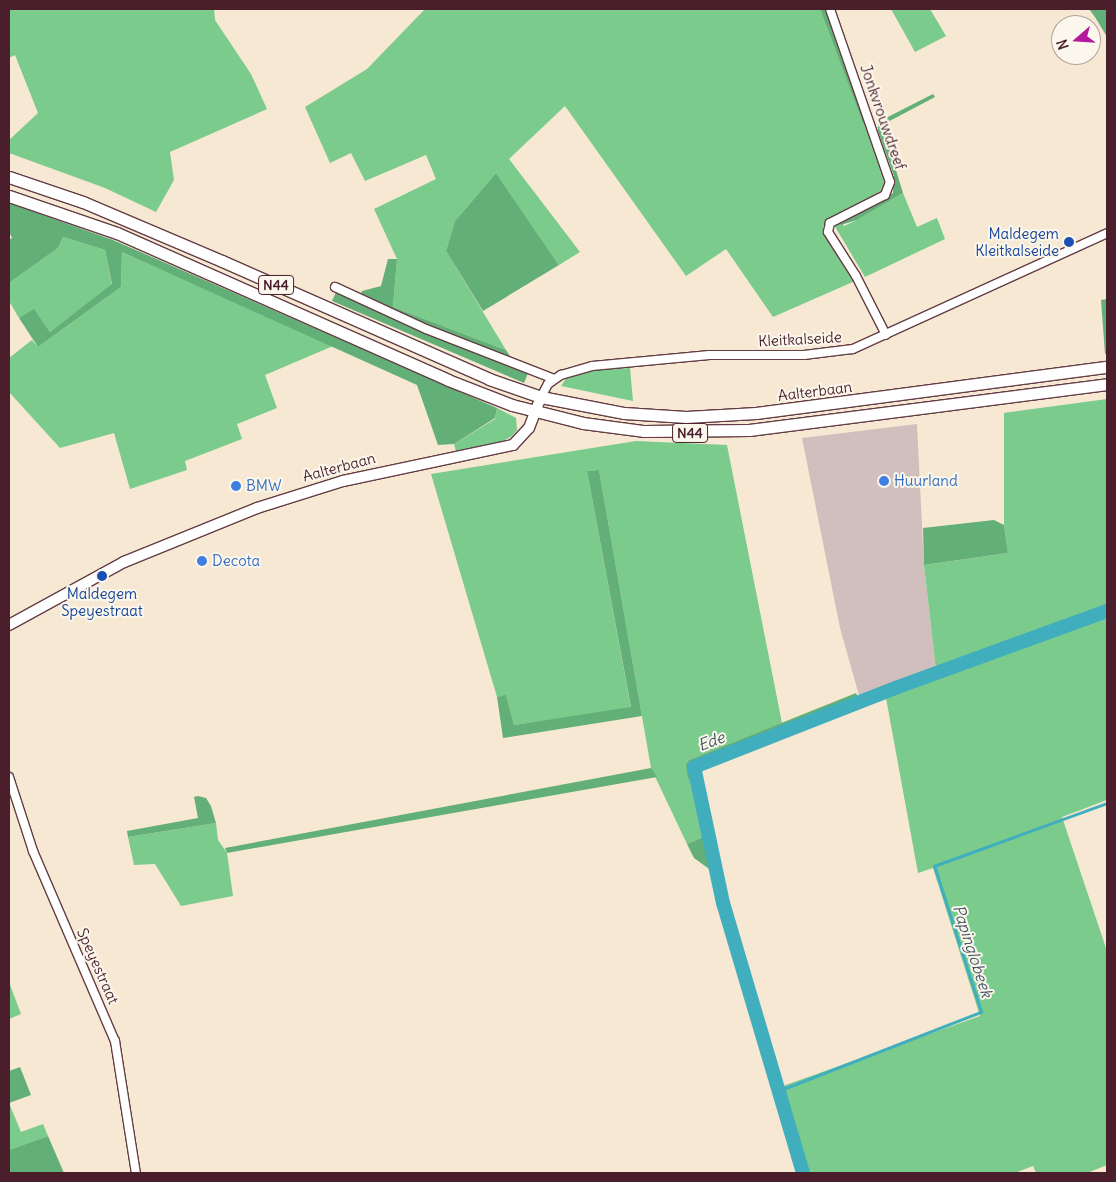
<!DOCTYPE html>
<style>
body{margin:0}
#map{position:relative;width:1116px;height:1182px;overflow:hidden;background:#f7e8d3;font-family:Delius,sans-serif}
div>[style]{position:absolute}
.industrial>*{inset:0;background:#d1bfbe}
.green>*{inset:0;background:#7acb8c}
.forest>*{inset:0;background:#63af78}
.stream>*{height:2.5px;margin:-1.25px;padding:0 1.25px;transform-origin:1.25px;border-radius:1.25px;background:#41aebe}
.river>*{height:14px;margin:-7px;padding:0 7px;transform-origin:7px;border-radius:7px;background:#41aebe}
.roads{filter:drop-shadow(1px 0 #643d44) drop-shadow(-1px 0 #643d44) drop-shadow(0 1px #643d44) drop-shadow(0 -1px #643d44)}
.minor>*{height:8px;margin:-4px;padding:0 4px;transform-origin:4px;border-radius:4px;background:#fff}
.major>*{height:10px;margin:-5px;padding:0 5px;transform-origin:5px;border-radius:5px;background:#fff}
.highway>*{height:11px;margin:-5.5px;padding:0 5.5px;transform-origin:5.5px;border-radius:5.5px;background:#fff}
.dots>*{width:14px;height:14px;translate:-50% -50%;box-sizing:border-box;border:2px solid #fbf7ec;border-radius:50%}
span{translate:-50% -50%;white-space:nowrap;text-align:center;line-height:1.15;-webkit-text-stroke:4px #fbf7ec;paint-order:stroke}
.shield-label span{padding:1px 4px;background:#fbf7ec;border:1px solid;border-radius:4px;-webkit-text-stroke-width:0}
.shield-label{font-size:14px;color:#4a1f2b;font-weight:700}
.street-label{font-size:15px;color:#4a1f2b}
.transit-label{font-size:15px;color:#164399}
.right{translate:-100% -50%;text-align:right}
.shop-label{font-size:15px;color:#366cbe}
.left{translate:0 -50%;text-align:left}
.water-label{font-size:16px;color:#465866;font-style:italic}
.frame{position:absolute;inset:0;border:10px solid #4a1f2b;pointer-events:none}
.north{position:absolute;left:1051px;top:15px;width:50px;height:50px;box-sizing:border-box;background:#fbf7ec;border:1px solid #b4a19f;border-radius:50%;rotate:251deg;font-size:14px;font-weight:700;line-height:20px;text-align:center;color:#4a1f2b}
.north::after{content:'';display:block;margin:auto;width:18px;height:22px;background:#b5179e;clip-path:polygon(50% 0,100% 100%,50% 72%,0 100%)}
</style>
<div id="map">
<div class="industrial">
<div style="clip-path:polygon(917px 424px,924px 565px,937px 679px,862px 706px,840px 628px,802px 438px)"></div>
</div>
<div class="green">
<div style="clip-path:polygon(9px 9px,214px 9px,215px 20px,251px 74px,267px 109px,170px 152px,174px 180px,156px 212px,105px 188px,9px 153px,9px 140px,38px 113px,15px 55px,9px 58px)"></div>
<div style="clip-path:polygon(425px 9px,820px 9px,863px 122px,870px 122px,886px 174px,883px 192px,832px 217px,823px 227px,825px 235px,855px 281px,773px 317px,726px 249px,686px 276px,565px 106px,509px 159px,580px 252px,559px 265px,496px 173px,455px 221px,446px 251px,506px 350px,393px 307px,397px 259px,374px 209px,436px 179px,426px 155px,365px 181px,351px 153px,330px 163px,305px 107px,367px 69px)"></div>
<div style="clip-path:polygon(891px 9px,930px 9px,946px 36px,915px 52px)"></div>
<div style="clip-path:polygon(903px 193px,917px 227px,937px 218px,945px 239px,865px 277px,834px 225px,840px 221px,844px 226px,857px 220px)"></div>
<div style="clip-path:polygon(63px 237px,105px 250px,112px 285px,50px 332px,34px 310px,19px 318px,9px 301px,9px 283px,58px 248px)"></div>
<div style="clip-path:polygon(122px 252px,333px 346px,265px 375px,277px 408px,237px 424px,242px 439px,185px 461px,187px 470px,130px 489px,114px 433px,60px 448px,9px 392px,9px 358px,32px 340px,38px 347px,121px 287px)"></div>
<div style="clip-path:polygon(630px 368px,633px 401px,561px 386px,567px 377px,586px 370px)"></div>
<div style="clip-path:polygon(1107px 399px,1107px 800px,1062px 817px,1107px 951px,1107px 1165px,1087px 1173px,1036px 1173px,1033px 1166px,1015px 1173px,807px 1173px,780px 1087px,980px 1016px,933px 868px,918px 873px,886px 698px,937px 679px,924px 565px,1008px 553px,1004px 525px,1004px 413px)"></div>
<div style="clip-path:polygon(497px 408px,516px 418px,517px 430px,512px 436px,500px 443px,456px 452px,454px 444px,495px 419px)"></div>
<div style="clip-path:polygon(636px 441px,727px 445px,782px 723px,689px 760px,706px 836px,687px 844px,651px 768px,599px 470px,587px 471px,631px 708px,514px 725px,506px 696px,497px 697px,431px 474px)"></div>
<div style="clip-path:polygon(216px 823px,218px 840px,227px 853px,233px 896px,181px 906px,155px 864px,134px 865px,128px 837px)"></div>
<div style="clip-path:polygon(9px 982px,21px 1014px,9px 1019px)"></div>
<div style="clip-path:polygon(9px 1103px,21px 1132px,43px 1124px,48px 1136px,9px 1150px)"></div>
</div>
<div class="forest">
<div style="clip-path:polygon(820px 9px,828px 9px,870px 122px,863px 123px)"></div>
<div style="clip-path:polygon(1089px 9px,1107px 9px,1107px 37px,1095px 17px)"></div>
<div style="clip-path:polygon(933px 94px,935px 97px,882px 125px,903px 193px,857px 220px,841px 225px,840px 221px,893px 193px,894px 176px,878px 131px,878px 122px)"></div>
<div style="clip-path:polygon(496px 173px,559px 265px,483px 311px,446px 251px,455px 221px)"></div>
<div style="clip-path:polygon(9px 203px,113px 240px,497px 408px,495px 418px,454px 444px,438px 445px,417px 385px,122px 252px,121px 287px,38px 347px,19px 318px,34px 309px,50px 332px,112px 284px,105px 250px,63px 237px,58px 248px,9px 283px,9px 240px,12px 238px,9px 232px)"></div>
<div style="clip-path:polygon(388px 259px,397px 259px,393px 307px,506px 350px,510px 356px,508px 364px,529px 371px,524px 383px,332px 301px,336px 292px,357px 301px,362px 291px,381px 286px)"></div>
<div style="clip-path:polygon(1107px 299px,1107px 354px,1105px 354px,1101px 300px)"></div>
<div style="clip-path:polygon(599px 470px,642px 716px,503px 738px,497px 697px,506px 695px,514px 725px,631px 707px,587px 471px)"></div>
<div style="clip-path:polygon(994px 520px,1004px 525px,1008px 553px,924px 565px,923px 528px)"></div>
<div style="clip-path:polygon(856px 693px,862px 706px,697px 769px,714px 834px,706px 836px,716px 874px,694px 858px,687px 844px,706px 836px,695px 784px,688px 778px,686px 765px,689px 760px)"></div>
<div style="clip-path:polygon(651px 768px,657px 777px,227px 853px,225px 848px)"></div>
<div style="clip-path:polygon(198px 796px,206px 798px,211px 806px,216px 823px,128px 837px,127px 831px,198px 818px,194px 797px)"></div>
<div style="clip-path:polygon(20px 1067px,31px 1095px,9px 1103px,9px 1071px)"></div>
<div style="clip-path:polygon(48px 1136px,64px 1173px,9px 1173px,9px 1150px)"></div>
</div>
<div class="stream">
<div style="left:778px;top:1091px;width:218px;rotate:-21.3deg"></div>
<div style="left:981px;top:1012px;width:153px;rotate:-107.8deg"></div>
<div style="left:934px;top:866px;width:184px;rotate:-20deg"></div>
</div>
<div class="river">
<div style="left:803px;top:1173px;width:282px;rotate:-106.5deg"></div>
<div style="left:723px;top:903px;width:139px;rotate:-102deg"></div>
<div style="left:694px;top:767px;width:219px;rotate:-21.4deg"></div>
<div style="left:898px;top:687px;width:222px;rotate:-20deg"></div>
</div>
<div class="roads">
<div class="minor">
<div style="left:830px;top:9px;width:183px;rotate:70.9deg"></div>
<div style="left:890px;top:182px;width:14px;rotate:111deg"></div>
<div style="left:885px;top:195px;width:62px;rotate:153deg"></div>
<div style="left:830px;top:223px;width:9px;rotate:103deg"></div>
<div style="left:828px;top:232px;width:52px;rotate:57.5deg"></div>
<div style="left:856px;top:276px;width:66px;rotate:63deg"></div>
<div style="left:335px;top:287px;width:100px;rotate:24.8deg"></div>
<div style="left:426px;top:329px;width:137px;rotate:21.3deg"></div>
<div style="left:541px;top:397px;width:15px;rotate:-62deg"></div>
<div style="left:548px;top:384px;width:16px;rotate:-35deg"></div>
<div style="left:561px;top:375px;width:32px;rotate:-16deg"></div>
<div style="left:592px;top:366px;width:118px;rotate:-5.4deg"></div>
<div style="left:709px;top:355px;width:95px"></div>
<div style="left:804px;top:355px;width:49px;rotate:-7deg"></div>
<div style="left:853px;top:349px;width:279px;rotate:-24.5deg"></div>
<div style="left:9px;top:777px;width:78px;rotate:72deg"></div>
<div style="left:33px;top:851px;width:207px;rotate:66.7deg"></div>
<div style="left:115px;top:1041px;width:134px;rotate:81deg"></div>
</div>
<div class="major">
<div style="left:9px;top:625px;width:131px;rotate:-28.7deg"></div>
<div style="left:124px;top:562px;width:144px;rotate:-22.1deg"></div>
<div style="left:257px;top:508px;width:90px;rotate:-17.4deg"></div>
<div style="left:343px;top:481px;width:174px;rotate:-12deg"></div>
<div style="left:513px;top:445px;width:23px;rotate:-47deg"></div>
<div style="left:529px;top:428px;width:33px;rotate:-69deg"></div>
</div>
<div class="highway">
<div style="left:9px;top:177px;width:78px;rotate:18.7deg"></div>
<div style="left:83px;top:202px;width:151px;rotate:23deg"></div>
<div style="left:222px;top:261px;width:292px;rotate:23.8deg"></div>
<div style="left:489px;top:379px;width:55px;rotate:19.1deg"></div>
<div style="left:541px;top:397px;width:85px;rotate:10.9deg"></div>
<div style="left:624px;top:413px;width:62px;rotate:3.7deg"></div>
<div style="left:686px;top:417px;width:70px;rotate:-3.3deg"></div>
<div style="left:756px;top:413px;width:354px;rotate:-7.5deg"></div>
<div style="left:9px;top:196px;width:114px;rotate:18.9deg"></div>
<div style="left:117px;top:233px;width:362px;rotate:23.9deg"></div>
<div style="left:448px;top:380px;width:69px;rotate:21.3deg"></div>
<div style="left:512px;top:405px;width:73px;rotate:14.2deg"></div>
<div style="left:583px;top:423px;width:62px;rotate:7.5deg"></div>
<div style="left:644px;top:431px;width:105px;rotate:-0.5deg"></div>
<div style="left:749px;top:430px;width:361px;rotate:-7.3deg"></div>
</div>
</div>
<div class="dots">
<div style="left:1069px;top:242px;background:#1a4fb4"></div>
<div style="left:884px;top:481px;background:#3f7fe0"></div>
<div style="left:236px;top:486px;background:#3f7fe0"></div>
<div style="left:202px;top:561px;background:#3f7fe0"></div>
<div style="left:102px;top:576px;background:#1a4fb4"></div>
</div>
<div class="shield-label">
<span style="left:276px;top:285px">N44</span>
<span style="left:690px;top:433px">N44</span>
</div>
<div class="street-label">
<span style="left:883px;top:117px;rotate:71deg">Jonkvrouwdreef</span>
<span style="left:800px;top:339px;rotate:-3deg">Kleitkalseide</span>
<span style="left:815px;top:391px;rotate:-7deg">Aalterbaan</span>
<span style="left:339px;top:467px;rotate:-15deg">Aalterbaan</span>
<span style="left:98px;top:966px;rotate:66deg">Speyestraat</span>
</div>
<div class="transit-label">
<span class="right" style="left:1059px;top:242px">Maldegem<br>Kleitkalseide</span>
<span style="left:102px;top:602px">Maldegem<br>Speyestraat</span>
</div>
<div class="shop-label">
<span class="left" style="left:894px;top:481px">Huurland</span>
<span class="left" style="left:246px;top:486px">BMW</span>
<span class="left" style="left:212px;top:561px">Decota</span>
</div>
<div class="water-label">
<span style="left:711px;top:741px;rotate:-21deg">Ede</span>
<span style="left:973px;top:951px;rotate:72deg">Papinglobeek</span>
</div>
<div class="frame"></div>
<div class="north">N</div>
</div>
